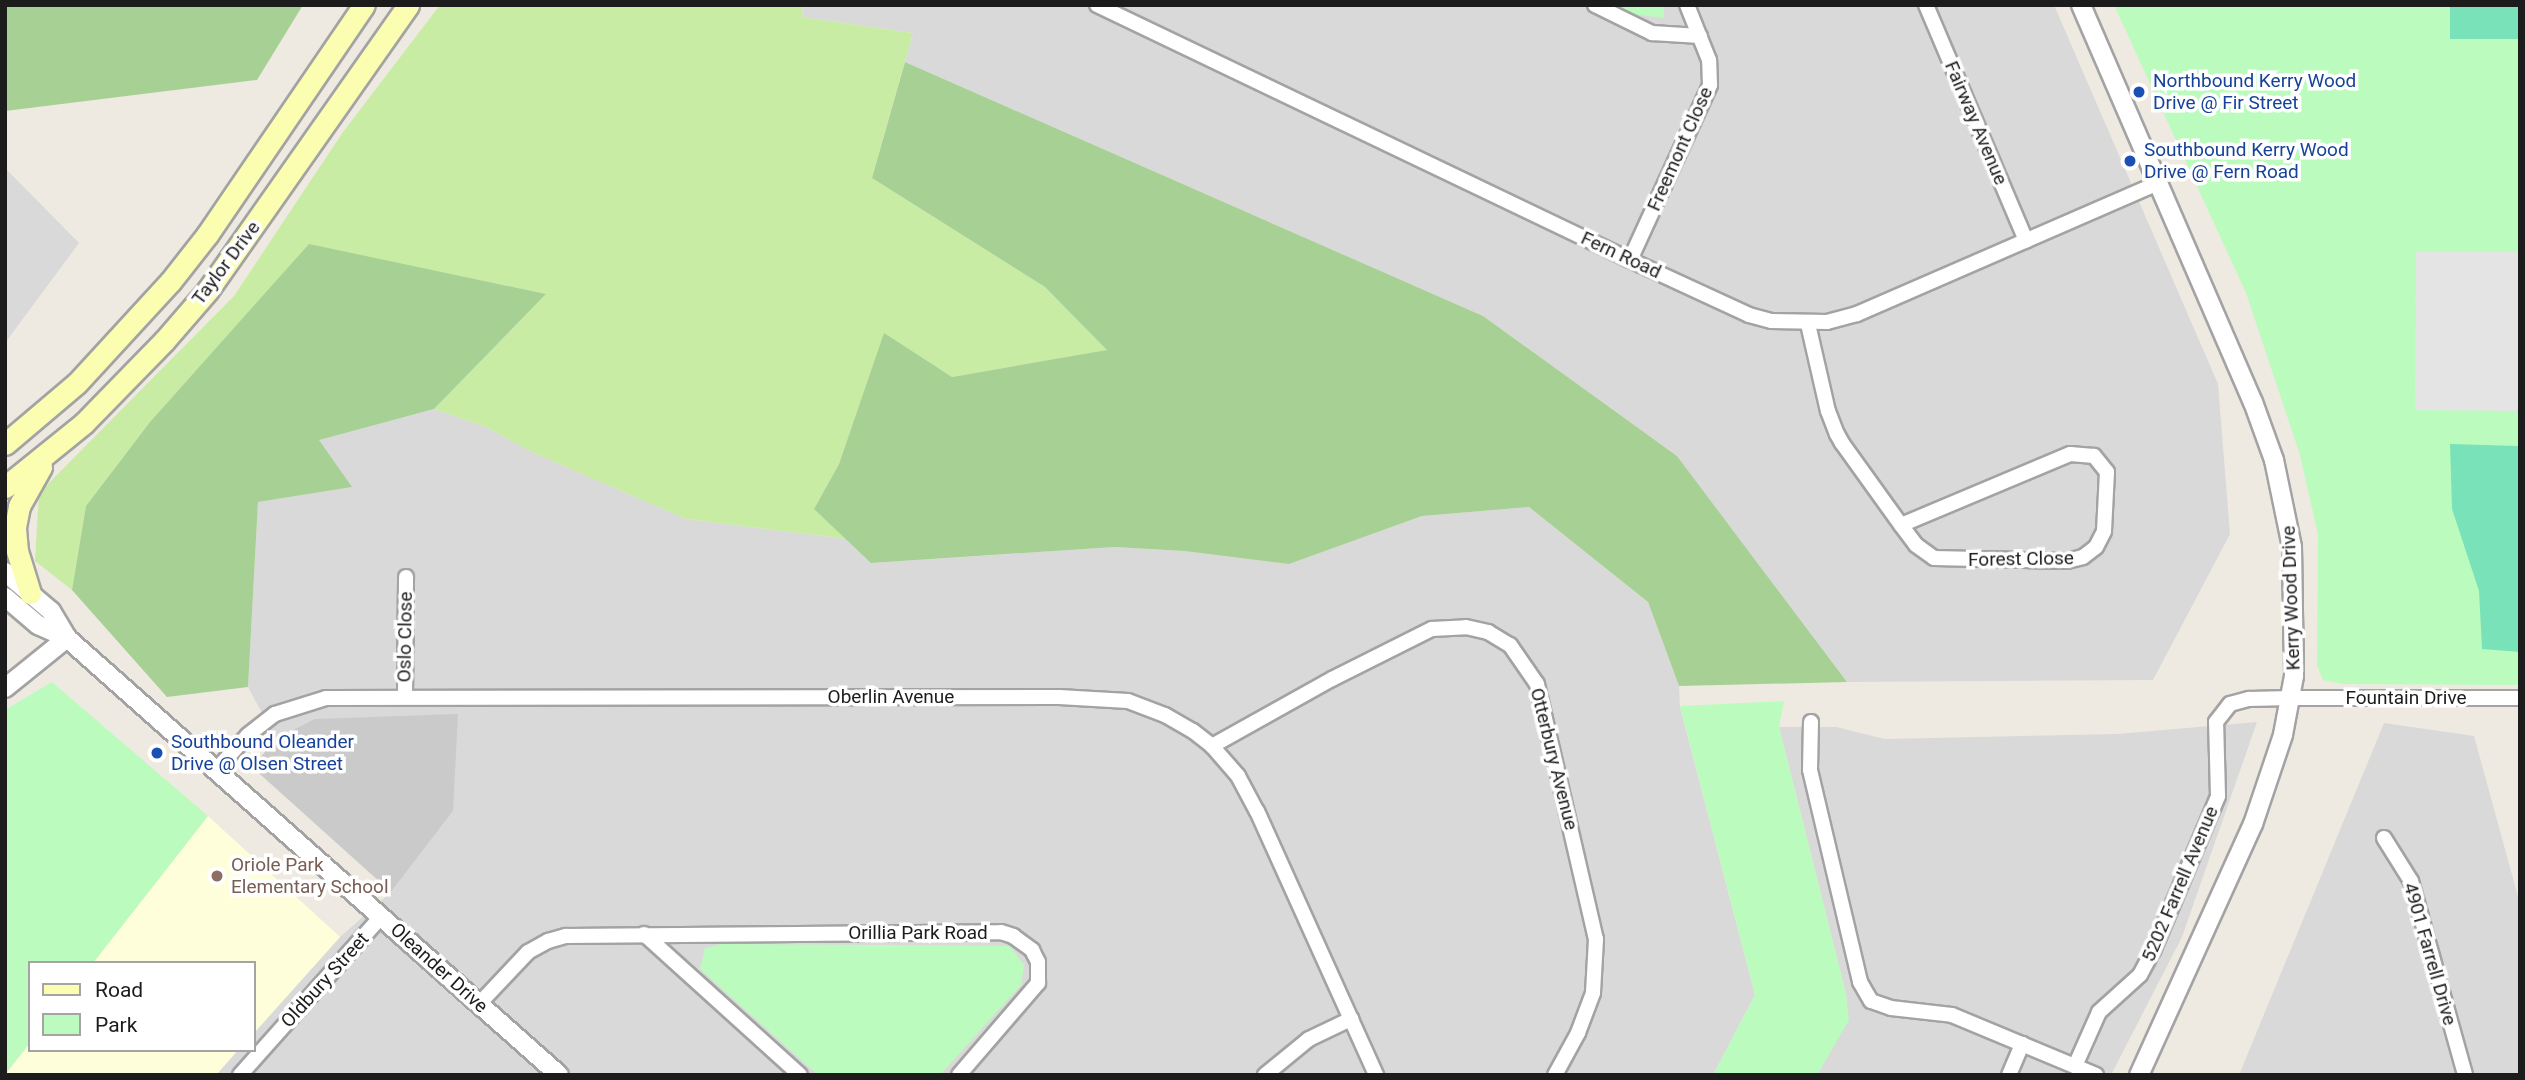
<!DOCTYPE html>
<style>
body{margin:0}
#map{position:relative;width:2525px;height:1080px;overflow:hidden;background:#eeeae1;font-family:Roboto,sans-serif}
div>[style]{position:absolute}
.residential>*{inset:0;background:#dad9d9}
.education>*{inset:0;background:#fffeda}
.religious>*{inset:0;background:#cacaca}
.grass>*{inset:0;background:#c9eca4}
.forest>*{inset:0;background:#a7d094}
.park>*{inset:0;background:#bbfcbe}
.pitch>*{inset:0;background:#7ae2b8}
.parking>*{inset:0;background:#e4e4e4}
.roads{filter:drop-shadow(2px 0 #a3a3a3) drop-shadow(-2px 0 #a3a3a3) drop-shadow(0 2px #a3a3a3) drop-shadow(0 -2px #a3a3a3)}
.minor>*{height:14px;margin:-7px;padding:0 7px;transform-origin:7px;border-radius:7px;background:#fff}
.tertiary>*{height:18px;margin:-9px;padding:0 9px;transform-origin:9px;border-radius:9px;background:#fff}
.secondary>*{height:21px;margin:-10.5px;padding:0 10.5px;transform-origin:10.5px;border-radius:10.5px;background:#fbfdb1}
.dots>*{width:19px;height:19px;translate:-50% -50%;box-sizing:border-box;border:4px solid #fff;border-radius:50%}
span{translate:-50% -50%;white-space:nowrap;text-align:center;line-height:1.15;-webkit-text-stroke:7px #fff;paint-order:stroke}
.transit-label{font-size:19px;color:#164399}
.left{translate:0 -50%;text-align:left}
.street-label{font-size:19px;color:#1c1c1c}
.education-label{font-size:19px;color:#785e54}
.frame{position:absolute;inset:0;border:7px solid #1c1c1c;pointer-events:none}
.legend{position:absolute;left:28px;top:961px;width:228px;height:91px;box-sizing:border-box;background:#fff;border:2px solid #a4a4a4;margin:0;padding:9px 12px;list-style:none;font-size:21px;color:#1c1c1c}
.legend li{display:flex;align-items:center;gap:14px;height:35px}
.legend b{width:35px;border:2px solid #a4a4a4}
</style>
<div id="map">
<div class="residential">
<div style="clip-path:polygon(803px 5px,2054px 5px,2218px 384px,2230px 534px,2153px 680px,1847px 682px,1677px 456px,1483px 316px,905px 62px,913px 33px,802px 17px)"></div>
<div style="clip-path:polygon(5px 168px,79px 243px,5px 343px)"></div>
<div style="clip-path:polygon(434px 409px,486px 427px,534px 453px,686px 519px,847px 539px,872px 563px,1115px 547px,1184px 551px,1289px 564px,1422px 516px,1529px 507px,1648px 602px,1679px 686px,1680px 707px,1755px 995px,1713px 1075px,216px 1075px,238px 1050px,254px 1050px,254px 1033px,340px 937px,391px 892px,453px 811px,314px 719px,276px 739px,248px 687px,258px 502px,351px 487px,318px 440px)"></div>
<div style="clip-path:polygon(2257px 722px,2182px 937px,2111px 1075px,1817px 1075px,1848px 1020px,1846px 994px,1779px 727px,1836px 727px,1885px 739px,2117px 734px)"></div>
<div style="clip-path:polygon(2384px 723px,2474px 736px,2520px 904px,2520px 1075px,2239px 1075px)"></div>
</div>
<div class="education">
<div style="clip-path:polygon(208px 816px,340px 937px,254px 1033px,254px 963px,93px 963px)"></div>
<div style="clip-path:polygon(30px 1043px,30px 1050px,238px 1050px,216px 1075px,5px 1075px)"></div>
</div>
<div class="religious">
<div style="clip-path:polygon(458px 714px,453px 811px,391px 892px,252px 767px,276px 739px,314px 719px)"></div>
</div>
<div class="grass">
<div style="clip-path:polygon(440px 5px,803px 5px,802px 17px,913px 33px,872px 178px,1045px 287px,1108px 350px,952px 377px,884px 334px,839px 464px,814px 509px,847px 539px,686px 519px,534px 453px,486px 427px,434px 409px,546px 294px,309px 245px,150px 422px,86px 506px,72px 590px,35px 561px,39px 493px,234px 296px,343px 132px)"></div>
</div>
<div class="forest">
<div style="clip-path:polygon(5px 5px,303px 5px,257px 80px,5px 111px)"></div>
<div style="clip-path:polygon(905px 62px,1483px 316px,1677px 456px,1847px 682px,1679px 686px,1648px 602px,1529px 507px,1422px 516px,1289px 564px,1184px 551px,1115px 547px,871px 563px,814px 509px,839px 464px,884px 333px,952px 377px,1107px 350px,1045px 287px,872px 178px)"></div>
<div style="clip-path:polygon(309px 244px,546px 294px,434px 409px,319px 440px,352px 487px,258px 502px,248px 687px,167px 697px,72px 590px,86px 506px,150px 422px)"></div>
</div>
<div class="park">
<div style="clip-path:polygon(1615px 5px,1664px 5px,1664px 18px,1631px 14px)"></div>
<div style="clip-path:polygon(2114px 5px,2520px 5px,2520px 685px,2343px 684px,2323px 680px,2317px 666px,2318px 535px,2300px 455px,2246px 293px)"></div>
<div style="clip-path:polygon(52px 682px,208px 816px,93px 963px,30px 963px,30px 1043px,5px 1074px,5px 710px)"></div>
<div style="clip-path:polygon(1784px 701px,1779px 727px,1846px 994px,1849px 1020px,1817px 1075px,1713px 1075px,1755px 995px,1680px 706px)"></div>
<div style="clip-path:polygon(721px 944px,1010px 946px,1024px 965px,1021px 985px,940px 1075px,818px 1075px,700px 969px,705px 948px)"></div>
</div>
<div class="pitch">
<div style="clip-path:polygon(2450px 5px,2520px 5px,2520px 39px,2450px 39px)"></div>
<div style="clip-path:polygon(2450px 444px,2520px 446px,2520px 652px,2482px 649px,2479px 591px,2452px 509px)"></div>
</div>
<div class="parking">
<div style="clip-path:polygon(2416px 252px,2520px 252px,2520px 411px,2415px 410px)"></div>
</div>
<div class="roads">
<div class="minor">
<div style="left:1097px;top:5px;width:591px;rotate:25.57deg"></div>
<div style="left:1630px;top:260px;width:131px;rotate:24.8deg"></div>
<div style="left:1749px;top:315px;width:23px;rotate:15deg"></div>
<div style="left:1771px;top:321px;width:56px;rotate:1deg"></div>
<div style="left:1827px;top:322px;width:31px;rotate:-15deg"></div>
<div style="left:1857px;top:314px;width:328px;rotate:-23.5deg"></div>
<div style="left:1595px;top:5px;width:64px;rotate:26.2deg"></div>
<div style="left:1652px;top:33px;width:48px;rotate:3.6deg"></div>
<div style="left:1926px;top:5px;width:256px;rotate:67deg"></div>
<div style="left:1630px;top:260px;width:192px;rotate:-65.4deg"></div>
<div style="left:1710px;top:85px;width:25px;rotate:-92deg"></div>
<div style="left:1709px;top:60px;width:59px;rotate:-111.8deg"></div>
<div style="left:1808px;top:324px;width:89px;rotate:77.1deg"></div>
<div style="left:1828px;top:411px;width:25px;rotate:69deg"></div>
<div style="left:1837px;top:434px;width:10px;rotate:61deg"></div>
<div style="left:1842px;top:443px;width:101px;rotate:54.3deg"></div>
<div style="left:1901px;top:525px;width:25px;rotate:53deg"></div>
<div style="left:1916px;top:545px;width:22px;rotate:36deg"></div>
<div style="left:1934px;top:558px;width:133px;rotate:1.3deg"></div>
<div style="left:2067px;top:561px;width:16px;rotate:-14deg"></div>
<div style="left:2083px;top:557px;width:16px;rotate:-38deg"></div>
<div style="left:2096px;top:547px;width:18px;rotate:-63deg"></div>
<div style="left:2104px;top:531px;width:59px;rotate:-87.1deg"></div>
<div style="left:2107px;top:472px;width:21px;rotate:-129deg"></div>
<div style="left:2094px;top:456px;width:24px;rotate:-175deg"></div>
<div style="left:2070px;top:454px;width:183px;rotate:157.2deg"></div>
<div style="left:405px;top:697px;width:120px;rotate:-89.5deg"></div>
<div style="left:1811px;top:722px;width:48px;rotate:91.2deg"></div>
<div style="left:1810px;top:770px;width:218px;rotate:76.7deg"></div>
<div style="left:1860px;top:982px;width:22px;rotate:60deg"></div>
<div style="left:1871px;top:1001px;width:21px;rotate:19deg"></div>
<div style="left:1891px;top:1008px;width:61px;rotate:6.5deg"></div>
<div style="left:1952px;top:1015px;width:156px;rotate:22.6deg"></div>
<div style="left:1212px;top:746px;width:137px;rotate:-29.2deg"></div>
<div style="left:1332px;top:679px;width:112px;rotate:-26.6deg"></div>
<div style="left:1432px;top:629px;width:34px;rotate:-3deg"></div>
<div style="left:1466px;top:627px;width:23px;rotate:13deg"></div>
<div style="left:1488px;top:632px;width:26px;rotate:31deg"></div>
<div style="left:1510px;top:645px;width:47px;rotate:55.3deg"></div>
<div style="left:1537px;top:684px;width:262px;rotate:77deg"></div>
<div style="left:1596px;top:939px;width:54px;rotate:93.2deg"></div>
<div style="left:1593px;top:993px;width:43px;rotate:110.6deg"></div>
<div style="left:1578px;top:1033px;width:48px;rotate:118.7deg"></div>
<div style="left:215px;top:771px;width:49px;rotate:-47.5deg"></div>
<div style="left:248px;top:735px;width:34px;rotate:-38deg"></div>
<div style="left:275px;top:714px;width:53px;rotate:-17.4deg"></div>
<div style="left:326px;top:698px;width:733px;rotate:-0.08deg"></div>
<div style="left:1059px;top:697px;width:69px;rotate:3.3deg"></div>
<div style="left:1128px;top:701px;width:40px;rotate:21deg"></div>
<div style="left:1165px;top:715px;width:32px;rotate:30deg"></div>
<div style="left:1193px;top:731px;width:24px;rotate:38deg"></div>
<div style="left:1212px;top:746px;width:40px;rotate:49deg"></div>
<div style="left:1238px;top:776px;width:40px;rotate:62deg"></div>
<div style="left:1257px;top:811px;width:290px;rotate:65.7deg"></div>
<div style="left:2384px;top:838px;width:51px;rotate:57.9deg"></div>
<div style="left:2411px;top:881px;width:201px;rotate:74.4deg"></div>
<div style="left:644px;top:934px;width:210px;rotate:42.1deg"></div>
<div style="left:479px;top:1004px;width:71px;rotate:-46.7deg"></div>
<div style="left:528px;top:952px;width:23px;rotate:-29deg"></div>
<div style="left:548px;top:941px;width:19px;rotate:-16deg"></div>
<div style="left:566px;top:936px;width:435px;rotate:-0.5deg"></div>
<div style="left:1001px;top:932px;width:13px;rotate:18deg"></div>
<div style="left:1013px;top:936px;width:24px;rotate:36deg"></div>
<div style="left:1032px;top:950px;width:13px;rotate:63deg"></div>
<div style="left:1038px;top:962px;width:21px;rotate:90deg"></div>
<div style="left:1038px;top:983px;width:121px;rotate:130.7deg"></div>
<div style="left:2075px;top:1066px;width:59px;rotate:-66deg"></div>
<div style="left:2099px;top:1012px;width:55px;rotate:-42.1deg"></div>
<div style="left:2140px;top:975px;width:27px;rotate:-62deg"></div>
<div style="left:2153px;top:951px;width:168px;rotate:-67.2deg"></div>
<div style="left:2218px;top:796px;width:74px;rotate:-91.5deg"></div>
<div style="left:2216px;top:722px;width:23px;rotate:-52deg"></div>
<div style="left:2230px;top:704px;width:20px;rotate:-15deg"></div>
<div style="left:2249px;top:699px;width:42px;rotate:-1.4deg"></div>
<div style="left:2291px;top:698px;width:229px"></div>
<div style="left:240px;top:1075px;width:212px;rotate:-48.3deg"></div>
<div style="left:1265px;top:1075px;width:57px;rotate:-39.3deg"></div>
<div style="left:1309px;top:1039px;width:47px;rotate:-25.5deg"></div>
<div style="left:2009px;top:1075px;width:34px;rotate:-67deg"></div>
</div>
<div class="tertiary">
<div style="left:2081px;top:5px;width:433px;rotate:66.6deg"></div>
<div style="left:2253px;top:402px;width:62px;rotate:70.1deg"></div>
<div style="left:2274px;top:460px;width:89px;rotate:78.3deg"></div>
<div style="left:2292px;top:547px;width:129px;rotate:89.1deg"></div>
<div style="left:2294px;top:676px;width:60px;rotate:100.6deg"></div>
<div style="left:2283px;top:735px;width:94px;rotate:108.6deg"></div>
<div style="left:2253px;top:824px;width:276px;rotate:114.4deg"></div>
<div style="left:5px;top:572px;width:60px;rotate:40.3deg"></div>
<div style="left:51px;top:611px;width:31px;rotate:59deg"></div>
<div style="left:67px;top:638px;width:658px;rotate:41.61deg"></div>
<div style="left:5px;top:597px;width:43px;rotate:40.3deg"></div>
<div style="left:38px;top:625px;width:32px;rotate:24deg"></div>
<div style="left:5px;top:688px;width:80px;rotate:-38.9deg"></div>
</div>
<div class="secondary">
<div style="left:5px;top:444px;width:94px;rotate:-40.3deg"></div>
<div style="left:77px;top:383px;width:137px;rotate:-47.4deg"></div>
<div style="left:170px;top:282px;width:60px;rotate:-51.8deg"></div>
<div style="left:207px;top:235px;width:278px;rotate:-55.7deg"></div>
<div style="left:5px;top:487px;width:102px;rotate:-39deg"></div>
<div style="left:84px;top:423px;width:115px;rotate:-45.7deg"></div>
<div style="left:164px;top:341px;width:67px;rotate:-49.2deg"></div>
<div style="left:208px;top:290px;width:348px;rotate:-54.9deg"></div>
<div style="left:30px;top:593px;width:44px;rotate:-107.2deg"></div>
<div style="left:17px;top:551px;width:24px;rotate:-95deg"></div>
<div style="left:15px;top:527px;width:21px;rotate:-79deg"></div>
<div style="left:19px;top:506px;width:45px;rotate:-60.6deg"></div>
</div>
</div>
<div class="dots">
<div style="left:2139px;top:92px;background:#1a4fb4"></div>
<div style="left:2130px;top:161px;background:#1a4fb4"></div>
<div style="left:157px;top:753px;background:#1a4fb4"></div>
<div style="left:217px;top:876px;background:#8d6e63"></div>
</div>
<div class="transit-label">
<span class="left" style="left:2153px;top:92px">Northbound Kerry Wood<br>Drive @ Fir Street</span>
<span class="left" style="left:2144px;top:161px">Southbound Kerry Wood<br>Drive @ Fern Road</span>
<span class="left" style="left:171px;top:753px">Southbound Oleander<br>Drive @ Olsen Street</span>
</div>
<div class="street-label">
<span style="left:1976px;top:123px;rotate:67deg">Fairway Avenue</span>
<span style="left:1680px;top:149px;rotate:-66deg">Freemont Close</span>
<span style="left:1621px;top:255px;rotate:25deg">Fern Road</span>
<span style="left:226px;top:263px;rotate:-53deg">Taylor Drive</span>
<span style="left:2021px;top:559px;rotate:-1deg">Forest Close</span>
<span style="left:2291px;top:598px;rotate:-92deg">Kerry Wood Drive</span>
<span style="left:405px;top:637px;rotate:-89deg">Oslo Close</span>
<span style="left:891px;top:697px">Oberlin Avenue</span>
<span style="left:2406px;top:698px">Fountain Drive</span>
<span style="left:1554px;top:759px;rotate:76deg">Otterbury Avenue</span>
<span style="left:2180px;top:884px;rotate:-67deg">5202 Farrell Avenue</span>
<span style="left:918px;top:933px">Orillia Park Road</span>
<span style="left:2430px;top:954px;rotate:74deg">4901 Farrell Drive</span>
<span style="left:439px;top:968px;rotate:42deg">Oleander Drive</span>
<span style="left:325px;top:980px;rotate:-48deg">Oldbury Street</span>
</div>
<div class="education-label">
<span class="left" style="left:231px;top:876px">Oriole Park<br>Elementary School</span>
</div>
<div class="frame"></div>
<ul class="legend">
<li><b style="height:9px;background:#fbfdb1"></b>Road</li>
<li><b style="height:19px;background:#bbfcbe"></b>Park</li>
</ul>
</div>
